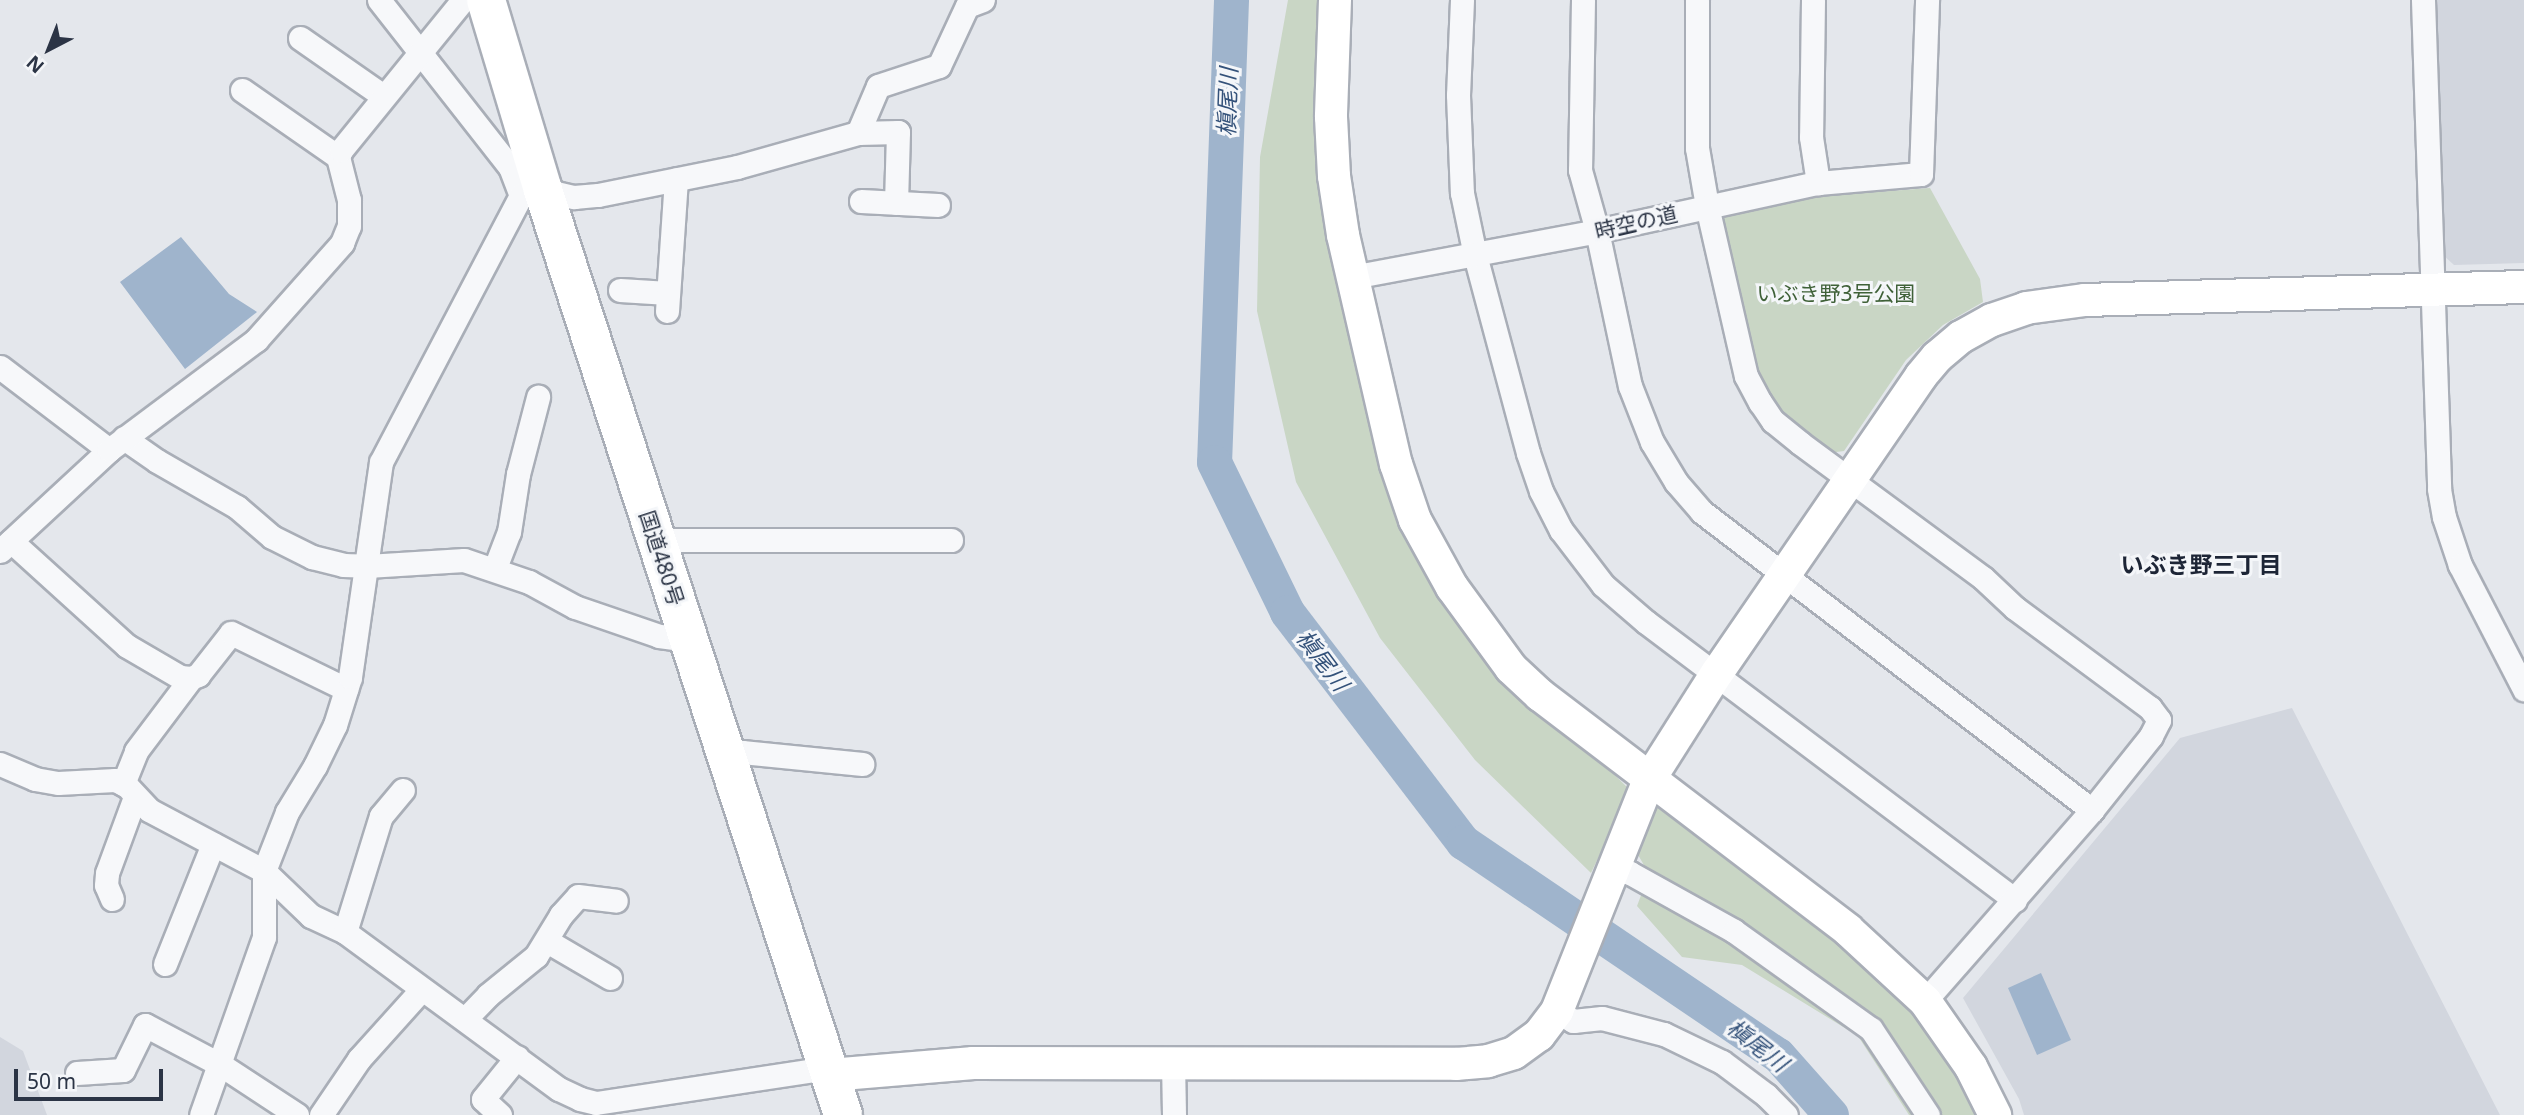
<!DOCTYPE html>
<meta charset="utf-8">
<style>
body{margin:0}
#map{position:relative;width:2524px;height:1115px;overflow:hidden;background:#e4e7ec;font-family:"Noto Sans","Noto Sans JP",sans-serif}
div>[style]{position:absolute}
.built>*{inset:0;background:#d2d6de}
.green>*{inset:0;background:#c9d6c5}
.water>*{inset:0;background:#9fb4cc}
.river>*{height:35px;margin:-17.5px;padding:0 17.5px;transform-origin:17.5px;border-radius:17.5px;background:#9fb4cc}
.roads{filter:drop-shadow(2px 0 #a9aeb7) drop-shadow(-2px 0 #a9aeb7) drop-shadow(0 2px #a9aeb7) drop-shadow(0 -2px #a9aeb7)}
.street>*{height:23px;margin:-11.5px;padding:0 11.5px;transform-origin:11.5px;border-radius:11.5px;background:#f7f8fa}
.secondary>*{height:32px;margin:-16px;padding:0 16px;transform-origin:16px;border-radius:16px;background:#fff}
.highway>*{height:38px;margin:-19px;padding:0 19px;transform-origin:19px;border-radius:19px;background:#fff}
span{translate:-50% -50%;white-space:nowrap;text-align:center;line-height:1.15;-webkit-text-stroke:6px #f4f6f9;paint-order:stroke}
.street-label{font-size:21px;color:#2b3445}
.park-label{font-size:21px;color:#3f6138}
.water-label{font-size:23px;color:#34527a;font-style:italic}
.neighbourhood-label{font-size:23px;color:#1d2536;font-weight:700}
.north{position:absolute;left:14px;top:14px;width:70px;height:70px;-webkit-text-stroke:5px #f4f6f9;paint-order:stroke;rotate:222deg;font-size:19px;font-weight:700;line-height:28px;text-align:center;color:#2b3445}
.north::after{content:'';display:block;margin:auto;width:24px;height:32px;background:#2b3445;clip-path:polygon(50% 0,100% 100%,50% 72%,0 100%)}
.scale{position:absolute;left:14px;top:1069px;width:149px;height:32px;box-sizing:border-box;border:4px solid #2b3445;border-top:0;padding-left:9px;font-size:21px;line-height:24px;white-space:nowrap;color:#2b3445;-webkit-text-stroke:5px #f4f6f9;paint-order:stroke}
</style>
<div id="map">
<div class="built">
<div style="clip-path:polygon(2433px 0,2524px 0,2524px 263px,2454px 265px,2442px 254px)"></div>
<div style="clip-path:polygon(2292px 708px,2500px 1115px,2024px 1115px,2019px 1099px,1963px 998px,2180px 738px)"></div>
<div style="clip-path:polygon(0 1037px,23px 1051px,47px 1115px,0 1115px)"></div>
</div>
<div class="green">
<div style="clip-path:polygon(1288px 0,1325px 0,1363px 364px,1480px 644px,1630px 790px,1591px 873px,1475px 760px,1380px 638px,1296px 482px,1257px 311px,1260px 157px)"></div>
<div style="clip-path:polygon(1930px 188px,1980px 279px,1983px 302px,1943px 325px,1906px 360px,1844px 451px,1829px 453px,1776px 412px,1755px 374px,1720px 224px,1726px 214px,1822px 196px)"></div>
<div style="clip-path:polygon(1655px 799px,1844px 937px,1920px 1011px,1984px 1115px,1909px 1115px,1858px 1036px,1742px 965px,1682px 957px,1637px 906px,1649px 874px,1637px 853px)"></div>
</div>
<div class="water">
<div style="clip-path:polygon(181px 237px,229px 294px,257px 312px,185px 369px,120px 282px)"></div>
<div style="clip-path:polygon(2041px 973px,2071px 1040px,2037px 1055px,2008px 988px)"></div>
</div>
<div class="river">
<div style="left:1231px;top:0;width:462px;rotate:92.1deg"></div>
<div style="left:1214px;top:462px;width:167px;rotate:64deg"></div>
<div style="left:1287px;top:612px;width:290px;rotate:52.6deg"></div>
<div style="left:1463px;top:842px;width:380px;rotate:34.1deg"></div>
<div style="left:1778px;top:1055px;width:80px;rotate:48.5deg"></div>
</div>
<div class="roads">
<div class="street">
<div style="left:379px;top:0;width:212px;rotate:51.9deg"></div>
<div style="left:510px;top:167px;width:30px;rotate:69deg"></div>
<div style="left:1462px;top:0;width:95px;rotate:92.4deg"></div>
<div style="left:1458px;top:95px;width:98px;rotate:87.7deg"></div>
<div style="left:1462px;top:193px;width:63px;rotate:78.2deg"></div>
<div style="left:1475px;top:255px;width:205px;rotate:75deg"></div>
<div style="left:1528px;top:453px;width:40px;rotate:71.1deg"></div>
<div style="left:1541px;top:491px;width:44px;rotate:62.9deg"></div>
<div style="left:1561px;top:530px;width:69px;rotate:52.6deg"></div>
<div style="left:1603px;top:585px;width:57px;rotate:40.7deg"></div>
<div style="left:1646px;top:622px;width:462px;rotate:37deg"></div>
<div style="left:1583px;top:0;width:170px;rotate:91deg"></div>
<div style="left:1580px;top:170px;width:63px;rotate:74.4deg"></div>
<div style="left:1597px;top:231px;width:158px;rotate:78deg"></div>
<div style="left:1630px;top:386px;width:60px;rotate:68.6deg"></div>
<div style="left:1652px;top:442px;width:47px;rotate:59deg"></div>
<div style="left:1676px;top:482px;width:40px;rotate:49deg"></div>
<div style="left:1702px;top:512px;width:491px;rotate:37.4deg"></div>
<div style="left:1697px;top:0;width:148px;rotate:90deg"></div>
<div style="left:1697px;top:148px;width:59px;rotate:80.2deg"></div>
<div style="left:1707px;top:206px;width:174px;rotate:77.1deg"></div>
<div style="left:1746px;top:376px;width:30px;rotate:62deg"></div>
<div style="left:1760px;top:402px;width:23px;rotate:56deg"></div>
<div style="left:1773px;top:421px;width:35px;rotate:39deg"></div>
<div style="left:1800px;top:443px;width:227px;rotate:36.4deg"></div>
<div style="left:1983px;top:578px;width:44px;rotate:43.2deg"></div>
<div style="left:2015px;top:608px;width:168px;rotate:36.5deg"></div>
<div style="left:2150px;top:708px;width:15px;rotate:53deg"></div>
<div style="left:2159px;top:720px;width:18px;rotate:117deg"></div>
<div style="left:2151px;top:736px;width:95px;rotate:128.6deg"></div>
<div style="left:2092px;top:810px;width:254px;rotate:131.2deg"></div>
<div style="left:1813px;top:0;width:137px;rotate:90.8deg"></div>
<div style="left:1811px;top:137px;width:47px;rotate:81.3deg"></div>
<div style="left:2423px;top:0;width:489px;rotate:88.1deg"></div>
<div style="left:2439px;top:489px;width:28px;rotate:80deg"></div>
<div style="left:2444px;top:517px;width:51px;rotate:71.6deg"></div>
<div style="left:2460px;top:565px;width:140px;rotate:62.7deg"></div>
<div style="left:300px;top:38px;width:101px;rotate:34.9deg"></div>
<div style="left:242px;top:90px;width:117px;rotate:34.9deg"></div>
<div style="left:858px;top:133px;width:40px;rotate:-1.4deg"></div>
<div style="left:898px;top:132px;width:71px;rotate:91.6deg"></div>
<div style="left:861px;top:201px;width:77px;rotate:3deg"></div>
<div style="left:1352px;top:277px;width:249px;rotate:-10.6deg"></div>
<div style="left:1597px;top:231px;width:226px;rotate:-12.3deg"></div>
<div style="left:1818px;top:183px;width:103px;rotate:-5deg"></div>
<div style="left:1921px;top:174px;width:174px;rotate:-88deg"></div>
<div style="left:620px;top:290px;width:48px;rotate:3.6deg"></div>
<div style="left:667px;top:311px;width:132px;rotate:-86.1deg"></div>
<div style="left:0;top:367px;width:137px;rotate:37.3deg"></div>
<div style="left:124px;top:438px;width:40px;rotate:34.9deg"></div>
<div style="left:157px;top:461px;width:92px;rotate:29.9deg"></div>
<div style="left:237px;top:507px;width:46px;rotate:40.6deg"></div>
<div style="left:272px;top:537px;width:45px;rotate:26.6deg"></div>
<div style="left:312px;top:557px;width:32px;rotate:14deg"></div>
<div style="left:343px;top:565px;width:24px;rotate:2deg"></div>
<div style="left:367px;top:566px;width:97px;rotate:-3.5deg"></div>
<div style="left:464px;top:560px;width:69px;rotate:18.7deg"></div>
<div style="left:529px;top:582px;width:52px;rotate:28.5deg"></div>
<div style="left:575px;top:607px;width:89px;rotate:19deg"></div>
<div style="left:659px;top:636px;width:30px;rotate:8deg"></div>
<div style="left:11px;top:541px;width:156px;rotate:42.2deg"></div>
<div style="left:127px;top:646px;width:61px;rotate:30.3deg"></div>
<div style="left:180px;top:677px;width:11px;rotate:5deg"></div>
<div style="left:191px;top:678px;width:8px;rotate:-23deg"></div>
<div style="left:198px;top:675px;width:53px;rotate:-51.8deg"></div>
<div style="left:231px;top:633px;width:128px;rotate:26deg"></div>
<div style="left:657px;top:543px;width:14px;rotate:-12deg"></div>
<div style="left:671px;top:540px;width:280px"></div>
<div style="left:0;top:551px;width:149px;rotate:-42.8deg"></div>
<div style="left:109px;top:450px;width:184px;rotate:-36.8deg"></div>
<div style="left:256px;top:340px;width:130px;rotate:-48.4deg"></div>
<div style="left:342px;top:243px;width:18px;rotate:-68deg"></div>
<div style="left:349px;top:226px;width:26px;rotate:-90deg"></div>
<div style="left:349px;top:200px;width:44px;rotate:-104.3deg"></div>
<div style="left:338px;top:157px;width:8px;rotate:-67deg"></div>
<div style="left:341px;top:150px;width:193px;rotate:-50.9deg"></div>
<div style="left:495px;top:568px;width:39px;rotate:-69deg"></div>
<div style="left:509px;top:532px;width:59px;rotate:-81.2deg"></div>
<div style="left:518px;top:474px;width:80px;rotate:-75.4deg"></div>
<div style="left:727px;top:757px;width:16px;rotate:-18deg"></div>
<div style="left:742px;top:752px;width:121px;rotate:5.7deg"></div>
<div style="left:0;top:764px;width:38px;rotate:23deg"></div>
<div style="left:35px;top:779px;width:23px;rotate:10deg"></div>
<div style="left:58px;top:783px;width:57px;rotate:-3deg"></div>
<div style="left:115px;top:780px;width:12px;rotate:24deg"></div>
<div style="left:126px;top:785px;width:34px;rotate:47deg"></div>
<div style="left:149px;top:810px;width:130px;rotate:27.9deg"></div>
<div style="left:264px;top:871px;width:65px;rotate:43.8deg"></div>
<div style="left:311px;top:916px;width:38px;rotate:25deg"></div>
<div style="left:345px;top:932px;width:265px;rotate:36.3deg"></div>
<div style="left:559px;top:1089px;width:23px;rotate:25deg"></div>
<div style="left:580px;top:1099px;width:16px;rotate:14deg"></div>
<div style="left:596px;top:1103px;width:220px;rotate:-8.6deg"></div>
<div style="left:814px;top:1070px;width:17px;rotate:17deg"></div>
<div style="left:123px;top:784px;width:35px;rotate:-68deg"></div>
<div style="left:136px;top:751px;width:91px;rotate:-53deg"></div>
<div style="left:1613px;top:869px;width:17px;rotate:13deg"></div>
<div style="left:1630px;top:873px;width:119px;rotate:29.1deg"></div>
<div style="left:1734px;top:931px;width:168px;rotate:35.6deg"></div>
<div style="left:1871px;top:1029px;width:103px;rotate:56.5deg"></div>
<div style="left:112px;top:899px;width:15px;rotate:-113deg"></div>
<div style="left:106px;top:885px;width:12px;rotate:-85deg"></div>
<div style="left:107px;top:873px;width:81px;rotate:-69.8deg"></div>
<div style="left:345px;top:932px;width:121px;rotate:-72.8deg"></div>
<div style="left:381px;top:816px;width:34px;rotate:-50deg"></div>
<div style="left:547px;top:941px;width:73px;rotate:30.4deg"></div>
<div style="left:165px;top:964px;width:129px;rotate:-68.2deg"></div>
<div style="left:1557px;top:1011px;width:19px;rotate:32deg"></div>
<div style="left:1573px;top:1021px;width:29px;rotate:-6deg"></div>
<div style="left:1602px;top:1018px;width:64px;rotate:14.5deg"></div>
<div style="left:1664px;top:1034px;width:64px;rotate:25.8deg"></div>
<div style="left:1722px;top:1062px;width:55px;rotate:36.9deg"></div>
<div style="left:1766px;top:1095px;width:28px;rotate:45deg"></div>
<div style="left:466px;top:1018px;width:32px;rotate:-46deg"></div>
<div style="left:488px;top:995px;width:62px;rotate:-39.1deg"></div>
<div style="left:536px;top:956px;width:48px;rotate:-58.6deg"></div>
<div style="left:561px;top:915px;width:25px;rotate:-48deg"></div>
<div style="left:578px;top:896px;width:38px;rotate:7deg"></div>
<div style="left:1173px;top:1062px;width:53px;rotate:88.9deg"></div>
<div style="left:77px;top:1073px;width:46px;rotate:-3.7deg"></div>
<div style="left:123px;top:1070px;width:50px;rotate:-63.9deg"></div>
<div style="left:145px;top:1025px;width:86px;rotate:27.8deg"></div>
<div style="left:221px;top:1065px;width:91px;rotate:33.3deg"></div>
<div style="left:201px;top:1115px;width:189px;rotate:-70.5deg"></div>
<div style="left:264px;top:937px;width:66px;rotate:-90deg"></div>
<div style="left:264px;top:871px;width:63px;rotate:-68.7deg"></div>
<div style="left:287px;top:812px;width:54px;rotate:-58.7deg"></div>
<div style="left:315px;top:766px;width:46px;rotate:-64deg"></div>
<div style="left:335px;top:725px;width:50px;rotate:-72.6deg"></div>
<div style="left:350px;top:677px;width:217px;rotate:-81.8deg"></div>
<div style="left:381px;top:462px;width:301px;rotate:-62.3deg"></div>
<div style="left:521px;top:195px;width:23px;rotate:-13deg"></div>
<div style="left:543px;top:190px;width:32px;rotate:13deg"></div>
<div style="left:574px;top:197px;width:24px;rotate:-5deg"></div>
<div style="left:598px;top:195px;width:142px;rotate:-11.4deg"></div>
<div style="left:737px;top:167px;width:126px;rotate:-15.7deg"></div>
<div style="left:858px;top:133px;width:51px;rotate:-66.9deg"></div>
<div style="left:878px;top:86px;width:64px;rotate:-18.2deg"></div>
<div style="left:939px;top:66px;width:66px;rotate:-65deg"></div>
<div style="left:967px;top:6px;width:17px;rotate:-21deg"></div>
<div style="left:321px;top:1115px;width:68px;rotate:-55.8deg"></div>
<div style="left:359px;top:1059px;width:94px;rotate:-48deg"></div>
<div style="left:500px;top:1115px;width:23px;rotate:-137deg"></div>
<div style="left:483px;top:1099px;width:54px;rotate:-51deg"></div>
</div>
<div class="secondary">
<div style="left:1335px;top:0;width:117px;rotate:92deg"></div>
<div style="left:1331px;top:117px;width:59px;rotate:87.1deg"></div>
<div style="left:1334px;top:176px;width:60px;rotate:81.3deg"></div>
<div style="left:1343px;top:235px;width:235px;rotate:77deg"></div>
<div style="left:1396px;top:464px;width:59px;rotate:71.3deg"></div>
<div style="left:1415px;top:520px;width:77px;rotate:61.1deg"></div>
<div style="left:1452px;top:587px;width:100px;rotate:53.9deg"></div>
<div style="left:1511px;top:668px;width:40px;rotate:43deg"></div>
<div style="left:1540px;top:695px;width:387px;rotate:37.3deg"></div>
<div style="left:1848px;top:930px;width:105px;rotate:42.7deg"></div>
<div style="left:1925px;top:1001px;width:80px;rotate:55.1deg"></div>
<div style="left:1971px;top:1067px;width:54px;rotate:63.4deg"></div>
<div style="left:830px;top:1075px;width:144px;rotate:-4.8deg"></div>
<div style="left:973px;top:1063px;width:483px;rotate:0.1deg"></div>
<div style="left:1456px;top:1064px;width:32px;rotate:-5deg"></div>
<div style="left:1488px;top:1061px;width:27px;rotate:-17deg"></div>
<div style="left:1514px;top:1053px;width:31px;rotate:-36deg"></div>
<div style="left:1539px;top:1035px;width:30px;rotate:-53deg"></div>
<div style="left:1557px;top:1011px;width:249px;rotate:-68.3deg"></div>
<div style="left:1649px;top:780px;width:127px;rotate:-57.6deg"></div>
<div style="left:1717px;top:673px;width:360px;rotate:-55.5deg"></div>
<div style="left:1921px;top:376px;width:25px;rotate:-50deg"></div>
<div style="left:1937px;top:357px;width:31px;rotate:-40deg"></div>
<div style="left:1961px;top:337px;width:35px;rotate:-29deg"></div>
<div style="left:1992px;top:320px;width:36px;rotate:-19deg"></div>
<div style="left:2026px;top:308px;width:60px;rotate:-7.7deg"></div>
<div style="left:2085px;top:300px;width:439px;rotate:-1.7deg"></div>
</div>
<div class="highway">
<div style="left:486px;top:0;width:198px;rotate:73.3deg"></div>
<div style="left:543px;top:190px;width:972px;rotate:72.03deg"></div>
</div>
</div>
<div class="street-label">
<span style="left:1636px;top:222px;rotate:-13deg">時空の道</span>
<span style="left:662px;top:558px;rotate:72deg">国道480号</span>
</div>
<div class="park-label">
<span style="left:1836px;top:293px">いぶき野3号公園</span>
</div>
<div class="water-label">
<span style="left:1227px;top:102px;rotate:-88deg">槇尾川</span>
<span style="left:1323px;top:660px;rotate:53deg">槇尾川</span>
<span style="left:1758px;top:1045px;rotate:38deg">槇尾川</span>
</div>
<div class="neighbourhood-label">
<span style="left:2201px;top:564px">いぶき野三丁目</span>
</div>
<div class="north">N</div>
<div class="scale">50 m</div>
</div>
